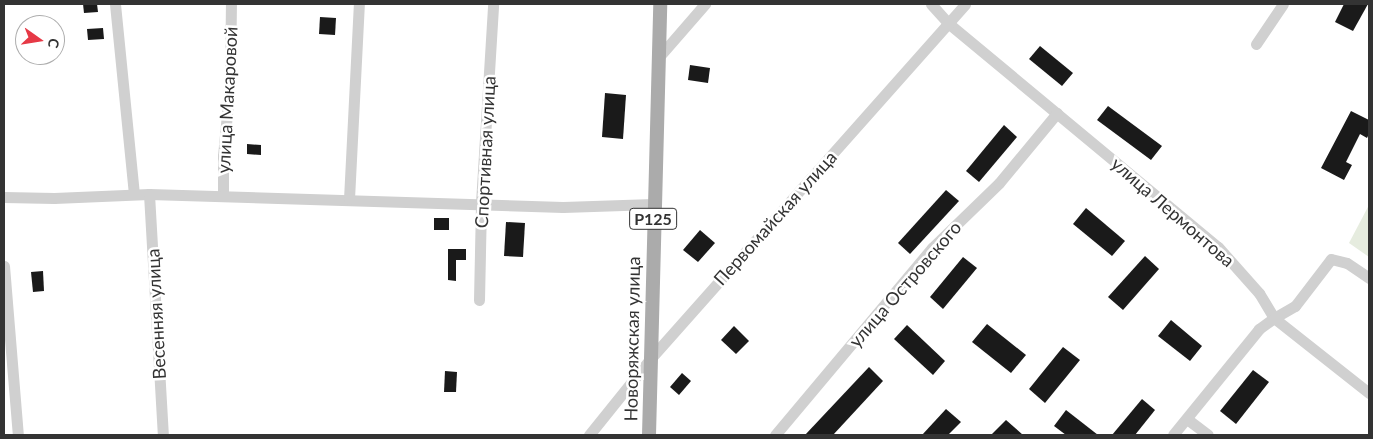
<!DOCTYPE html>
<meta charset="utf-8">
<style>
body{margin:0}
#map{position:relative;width:1373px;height:439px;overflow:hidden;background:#fff;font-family:Lato,sans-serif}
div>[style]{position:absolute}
.green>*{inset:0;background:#e6ecdf}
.building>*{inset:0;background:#1a1a1a}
.minor>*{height:11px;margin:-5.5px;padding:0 5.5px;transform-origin:5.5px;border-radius:5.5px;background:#d0d0d0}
.major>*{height:14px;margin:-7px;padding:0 7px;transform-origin:7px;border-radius:7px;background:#ababab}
span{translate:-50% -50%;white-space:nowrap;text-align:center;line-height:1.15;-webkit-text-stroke:5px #fff;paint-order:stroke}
.shield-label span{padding:1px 4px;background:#fff;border:1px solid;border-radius:4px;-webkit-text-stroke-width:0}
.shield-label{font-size:16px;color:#333;font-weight:700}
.street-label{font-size:18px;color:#333}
.frame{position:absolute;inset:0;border:5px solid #333;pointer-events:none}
.north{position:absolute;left:15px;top:15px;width:50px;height:50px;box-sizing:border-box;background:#fff;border:1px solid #adadad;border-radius:50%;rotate:103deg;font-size:14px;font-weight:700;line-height:20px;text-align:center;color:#333}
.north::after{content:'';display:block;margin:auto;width:18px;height:22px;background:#e63946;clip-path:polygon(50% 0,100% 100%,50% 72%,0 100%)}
</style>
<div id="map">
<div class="green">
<div style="clip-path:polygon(1369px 205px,1369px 257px,1349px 243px)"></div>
</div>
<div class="building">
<div style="clip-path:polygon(83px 4px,97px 4px,98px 12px,84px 13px)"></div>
<div style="clip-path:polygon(1344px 4px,1368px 4px,1353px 31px,1335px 22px)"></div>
<div style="clip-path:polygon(320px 17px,336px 18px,335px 35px,319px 34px)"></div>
<div style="clip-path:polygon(103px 28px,104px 39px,88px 40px,87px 29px)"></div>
<div style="clip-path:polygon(1040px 46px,1073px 73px,1062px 86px,1029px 59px)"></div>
<div style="clip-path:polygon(690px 65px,710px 68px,708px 83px,688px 80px)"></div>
<div style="clip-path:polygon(605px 93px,626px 95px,623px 139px,602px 137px)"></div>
<div style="clip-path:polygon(1108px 106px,1162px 146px,1151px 160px,1097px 120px)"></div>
<div style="clip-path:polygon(1351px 111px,1369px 120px,1369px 134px,1367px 138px,1360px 134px,1346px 162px,1352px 165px,1344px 180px,1321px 168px)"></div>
<div style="clip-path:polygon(1004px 125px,1017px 137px,979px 182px,966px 171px)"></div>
<div style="clip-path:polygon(247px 144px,261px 145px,261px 155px,247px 154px)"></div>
<div style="clip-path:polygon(946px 190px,959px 201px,910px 254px,898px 243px)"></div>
<div style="clip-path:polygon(1086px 208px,1125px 241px,1112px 256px,1073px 224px)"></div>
<div style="clip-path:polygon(434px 218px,449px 218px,449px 230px,434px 230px)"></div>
<div style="clip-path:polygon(506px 222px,525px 223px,523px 257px,504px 256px)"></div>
<div style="clip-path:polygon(700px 230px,715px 243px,698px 262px,683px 250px)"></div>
<div style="clip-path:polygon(448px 249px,466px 249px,466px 260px,456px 260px,456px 281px,448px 280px)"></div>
<div style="clip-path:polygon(1145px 256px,1159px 269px,1123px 310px,1108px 297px)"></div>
<div style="clip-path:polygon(963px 257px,977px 268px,943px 309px,930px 297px)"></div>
<div style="clip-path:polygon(43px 271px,44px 291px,33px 292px,31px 272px)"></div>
<div style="clip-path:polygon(1171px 320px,1202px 346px,1190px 361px,1158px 336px)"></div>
<div style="clip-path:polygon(987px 324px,1026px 355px,1011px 373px,972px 342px)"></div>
<div style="clip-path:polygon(907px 325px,945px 361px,933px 375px,894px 339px)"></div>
<div style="clip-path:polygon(734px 326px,749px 341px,736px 354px,721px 340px)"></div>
<div style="clip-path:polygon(1063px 347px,1080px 360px,1045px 403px,1029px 389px)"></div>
<div style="clip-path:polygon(869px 367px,883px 381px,833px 435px,805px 435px)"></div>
<div style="clip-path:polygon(1253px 370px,1269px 382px,1236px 424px,1220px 411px)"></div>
<div style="clip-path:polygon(445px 371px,457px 372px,456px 392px,444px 392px)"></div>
<div style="clip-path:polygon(682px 373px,691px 381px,679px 395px,670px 387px)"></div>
<div style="clip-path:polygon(1142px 399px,1155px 410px,1135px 435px,1112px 435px)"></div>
<div style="clip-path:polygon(946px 409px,961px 422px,948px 435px,922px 435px)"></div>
<div style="clip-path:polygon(1066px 410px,1098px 435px,1066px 435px,1054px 426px)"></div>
<div style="clip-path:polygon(1006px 420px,1023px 435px,991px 435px)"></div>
</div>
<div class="minor">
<div style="left:115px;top:4px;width:191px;rotate:84.3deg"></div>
<div style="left:931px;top:4px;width:25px;rotate:48deg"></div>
<div style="left:948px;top:23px;width:351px;rotate:39.7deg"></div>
<div style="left:1218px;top:247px;width:62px;rotate:48.3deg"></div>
<div style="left:1259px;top:293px;width:29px;rotate:59deg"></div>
<div style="left:1274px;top:318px;width:19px;rotate:144deg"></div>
<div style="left:1259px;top:329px;width:136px;rotate:129.1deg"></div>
<div style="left:1256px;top:44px;width:48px;rotate:-56deg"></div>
<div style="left:658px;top:58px;width:72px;rotate:-49deg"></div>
<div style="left:149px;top:194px;width:241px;rotate:86.7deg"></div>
<div style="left:223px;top:196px;width:40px;rotate:-90deg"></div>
<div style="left:223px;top:156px;width:74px;rotate:-84.6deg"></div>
<div style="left:230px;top:82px;width:78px;rotate:-89.3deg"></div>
<div style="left:4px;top:197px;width:50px;rotate:1.1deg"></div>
<div style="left:54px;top:198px;width:95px;rotate:-2.4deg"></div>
<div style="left:149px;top:194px;width:414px;rotate:1.8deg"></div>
<div style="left:563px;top:207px;width:90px;rotate:-1.9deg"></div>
<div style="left:349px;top:199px;width:195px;rotate:-87.1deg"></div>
<div style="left:4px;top:266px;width:170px;rotate:85.3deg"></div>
<div style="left:479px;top:300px;width:97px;rotate:-88.8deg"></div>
<div style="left:481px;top:203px;width:199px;rotate:-86.5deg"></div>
<div style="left:1274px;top:318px;width:24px;rotate:-30deg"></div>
<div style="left:1295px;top:306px;width:59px;rotate:-52.5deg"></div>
<div style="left:1331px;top:259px;width:16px;rotate:14deg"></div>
<div style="left:1347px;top:263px;width:27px;rotate:34deg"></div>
<div style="left:1274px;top:318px;width:121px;rotate:38.3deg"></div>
<div style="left:1187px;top:419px;width:26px;rotate:37deg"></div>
<div style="left:589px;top:435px;width:99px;rotate:-51.2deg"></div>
<div style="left:651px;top:358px;width:473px;rotate:-48.4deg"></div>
<div style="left:775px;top:435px;width:244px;rotate:-50deg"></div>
<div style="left:932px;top:248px;width:93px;rotate:-44.1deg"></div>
<div style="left:999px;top:183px;width:91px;rotate:-50.4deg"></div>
</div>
<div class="major">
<div style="left:649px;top:435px;width:431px;rotate:-88.5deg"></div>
</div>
<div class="shield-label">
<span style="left:653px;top:219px">Р125</span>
</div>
<div class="street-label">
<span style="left:227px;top:100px;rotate:-87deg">улица Макаровой</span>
<span style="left:485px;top:152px;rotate:-87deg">Спортивная улица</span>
<span style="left:1173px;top:212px;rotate:41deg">улица Лермонтова</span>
<span style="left:775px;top:218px;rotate:-48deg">Первомайская улица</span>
<span style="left:905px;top:284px;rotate:-49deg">улица Островского</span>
<span style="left:156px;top:314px;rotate:-93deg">Весенняя улица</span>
<span style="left:632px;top:339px;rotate:-89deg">Новоряжская улица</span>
</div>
<div class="frame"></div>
<div class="north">С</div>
</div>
